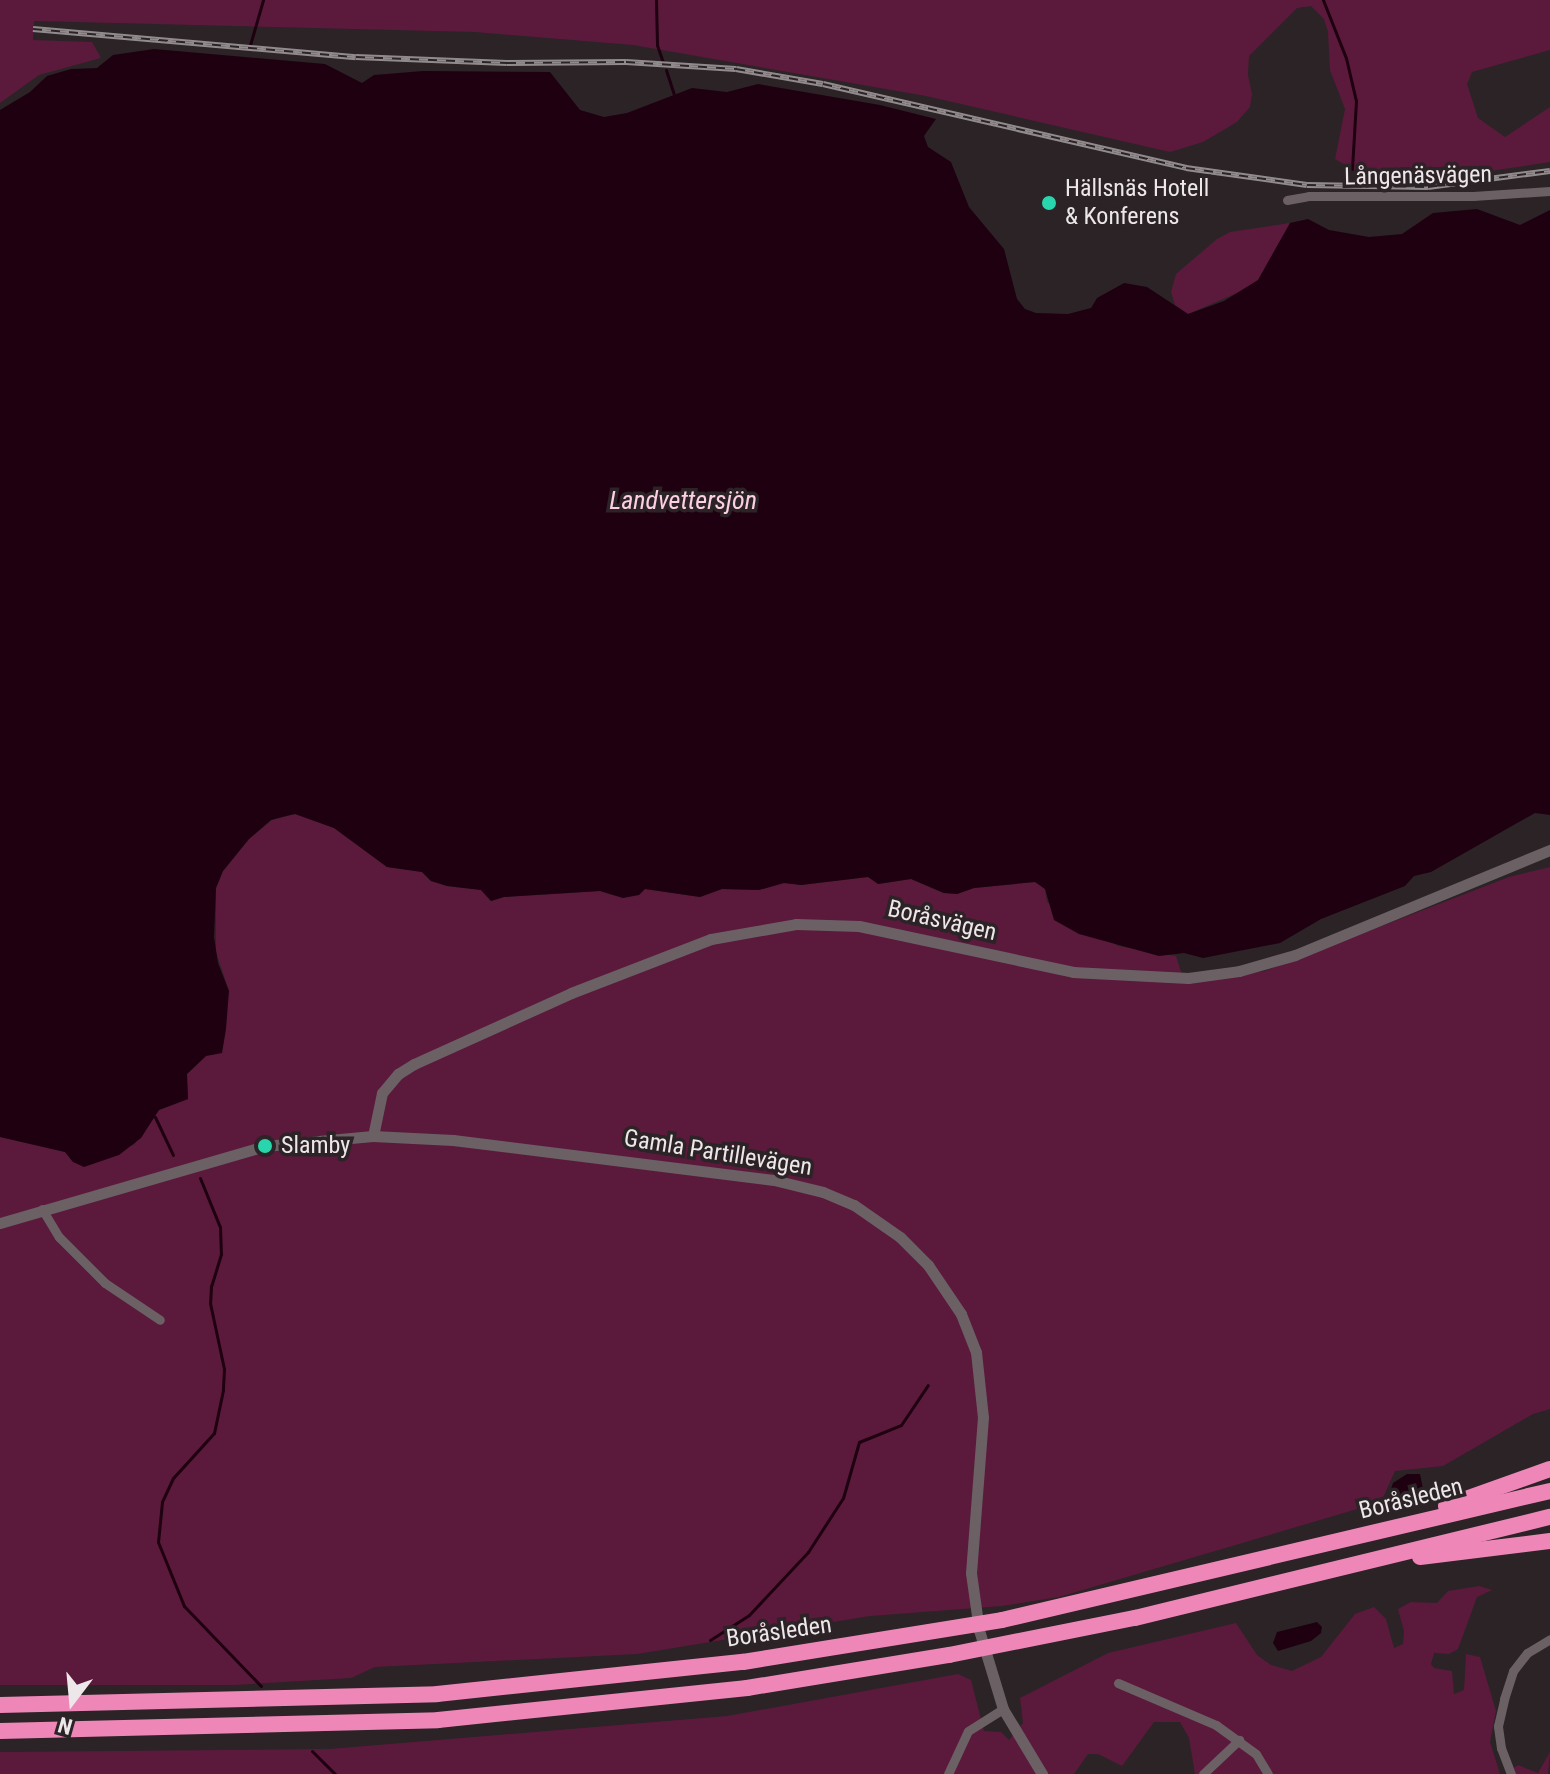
<!DOCTYPE html>
<meta charset="utf-8">
<style>
body{margin:0}
#map{position:relative;width:1550px;height:1774px;overflow:hidden;background:#2b2326;font-family:"Roboto Condensed",sans-serif}
div>[style]{position:absolute}
.green>*{inset:0;background:#5b1a3b}
.water>*{inset:0;background:#1f0010}
.stream>*{height:3px;margin:-1.5px;padding:0 1.5px;transform-origin:1.5px;border-radius:1.5px;background:#1f0010}
.minor>*{height:9px;margin:-4.5px;padding:0 4.5px;transform-origin:4.5px;border-radius:4.5px;background:#6b6165}
.tertiary>*{height:11px;margin:-5.5px;padding:0 5.5px;transform-origin:5.5px;border-radius:5.5px;background:#6b6165}
.motorway>*{height:16px;margin:-8px;padding:0 8px;transform-origin:8px;border-radius:8px;background:#ee87b7}
.rail>*{height:6px;margin-top:-3px;transform-origin:0;background:repeating-linear-gradient(90deg,#2b2326 0 9px,#928b8d 0 18px);box-sizing:border-box;border-block:2px solid #928b8d}
.dots>*{width:22px;height:22px;translate:-50% -50%;box-sizing:border-box;border:4px solid #2b2326;border-radius:50%}
span{translate:-50% -50%;white-space:nowrap;text-align:center;line-height:1.15;-webkit-text-stroke:7px #2b2326;paint-order:stroke}
.street-label{font-size:24px;color:#ede7e9}
.poi-label{font-size:24px;color:#ede7e9}
.left{translate:0 -50%;text-align:left}
.water-label{font-size:26px;color:#fcd0e2;font-style:italic}
.north{position:absolute;left:32px;top:1662px;width:80px;height:80px;-webkit-text-stroke:6px #2b2326;paint-order:stroke;rotate:196deg;font-size:22px;font-weight:700;line-height:32px;text-align:center;color:#ede7e9}
.north::after{content:'';display:block;margin:auto;width:28px;height:36px;background:#ede7e9;clip-path:polygon(50% 0,100% 100%,50% 72%,0 100%)}
</style>
<div id="map">
<div class="green">
<div style="clip-path:polygon(0 0,1550px 0,1550px 50px,1472px 72px,1467px 84px,1478px 118px,1505px 137px,1550px 107px,1550px 162px,1464px 175px,1414px 175px,1352px 169px,1335px 159px,1345px 109px,1330px 70px,1328px 32px,1324px 19px,1311px 6px,1297px 8px,1249px 56px,1248px 75px,1252px 94px,1250px 107px,1237px 122px,1203px 142px,1170px 152px,926px 96px,633px 45px,475px 32px,34px 21px,33px 40px,92px 42px,101px 58px,39px 75px,0 103px)"></div>
<div style="clip-path:polygon(1290px 223px,1258px 280px,1244px 290px,1188px 314px,1175px 305px,1171px 292px,1176px 274px,1217px 239px,1230px 232px)"></div>
<div style="clip-path:polygon(295px 814px,334px 828px,387px 867px,422px 872px,431px 881px,447px 886px,481px 890px,491px 901px,504px 897px,600px 891px,623px 898px,645px 889px,700px 897px,722px 889px,759px 890px,784px 883px,801px 885px,868px 877px,879px 884px,911px 879px,943px 893px,957px 894px,974px 888px,1035px 882px,1045px 889px,1047px 902px,1118px 946px,1176px 956px,1185px 984px,1265px 971px,1509px 877px,1550px 867px,1550px 1409px,1533px 1414px,1443px 1466px,1395px 1471px,1381px 1502px,1059px 1597px,1002px 1606px,870px 1616px,637px 1654px,375px 1667px,351px 1678px,234px 1685px,0 1685px,0 1137px,65px 1152px,73px 1162px,134px 1145px,159px 1110px,188px 1099px,187px 1074px,206px 1056px,229px 991px,216px 952px,216px 888px,223px 871px,249px 839px,272px 820px)"></div>
<div style="clip-path:polygon(1479px 1586px,1492px 1590px,1477px 1597px,1458px 1649px,1449px 1654px,1434px 1653px,1431px 1664px,1434px 1668px,1452px 1671px,1454px 1694px,1464px 1690px,1466px 1654px,1480px 1657px,1496px 1711px,1490px 1742px,1500px 1774px,1195px 1774px,1189px 1738px,1180px 1722px,1154px 1722px,1122px 1766px,1098px 1754px,1088px 1754px,1074px 1774px,0 1774px,0 1752px,330px 1749px,727px 1716px,958px 1674px,971px 1680px,984px 1731px,1001px 1732px,1009px 1740px,1023px 1723px,1020px 1698px,1108px 1653px,1236px 1623px,1257px 1655px,1271px 1665px,1292px 1671px,1321px 1657px,1355px 1614px,1374px 1607px,1386px 1619px,1394px 1648px,1403px 1644px,1404px 1631px,1398px 1609px,1411px 1602px,1437px 1603px,1448px 1591px)"></div>
<div style="clip-path:polygon(1550px 1752px,1548px 1774px,1506px 1774px,1518px 1765px,1538px 1773px)"></div>
</div>
<div class="water">
<div style="clip-path:polygon(154px 49px,325px 64px,362px 83px,374px 75px,423px 71px,550px 72px,580px 110px,604px 117px,627px 113px,692px 88px,727px 92px,758px 84px,880px 105px,936px 119px,924px 136px,928px 147px,951px 162px,969px 207px,1004px 249px,1017px 299px,1025px 309px,1036px 313px,1068px 314px,1091px 308px,1097px 298px,1124px 283px,1147px 287px,1188px 314px,1224px 301px,1258px 280px,1290px 223px,1308px 219px,1329px 230px,1369px 237px,1402px 234px,1433px 213px,1477px 209px,1520px 225px,1550px 210px,1550px 815px,1535px 813px,1431px 872px,1414px 876px,1405px 886px,1321px 919px,1280px 943px,1203px 958px,1184px 953px,1159px 956px,1079px 934px,1054px 920px,1045px 889px,1035px 882px,974px 888px,957px 894px,944px 893px,911px 879px,878px 884px,868px 877px,801px 885px,784px 883px,759px 890px,722px 889px,700px 897px,645px 889px,639px 895px,623px 898px,600px 891px,504px 897px,491px 901px,481px 890px,447px 886px,431px 881px,422px 872px,387px 867px,334px 828px,295px 814px,286px 816px,271px 820px,249px 839px,223px 871px,216px 888px,214px 937px,218px 963px,229px 991px,226px 1029px,222px 1053px,206px 1056px,187px 1074px,188px 1099px,159px 1110px,141px 1138px,119px 1155px,84px 1167px,73px 1162px,65px 1152px,0 1137px,0 110px,30px 92px,47px 76px,71px 69px,97px 68px,113px 55px)"></div>
<div style="clip-path:polygon(1407px 1474px,1420px 1474px,1423px 1489px,1394px 1497px,1390px 1492px,1393px 1483px)"></div>
<div style="clip-path:polygon(1317px 1622px,1322px 1627px,1321px 1633px,1311px 1641px,1278px 1651px,1273px 1643px,1277px 1632px)"></div>
</div>
<div class="stream">
<div style="left:656px;top:0;width:45px;rotate:88.7deg"></div>
<div style="left:657px;top:45px;width:18px;rotate:71deg"></div>
<div style="left:1323px;top:0;width:62px;rotate:68.4deg"></div>
<div style="left:1346px;top:58px;width:44px;rotate:76.9deg"></div>
<div style="left:1356px;top:101px;width:68px;rotate:93.4deg"></div>
<div style="left:250px;top:45px;width:47px;rotate:-73.9deg"></div>
<div style="left:666px;top:70px;width:25px;rotate:72deg"></div>
<div style="left:155px;top:1117px;width:42px;rotate:64.7deg"></div>
<div style="left:200px;top:1178px;width:53px;rotate:67.8deg"></div>
<div style="left:220px;top:1227px;width:27px;rotate:88deg"></div>
<div style="left:221px;top:1254px;width:34px;rotate:107deg"></div>
<div style="left:211px;top:1286px;width:17px;rotate:93deg"></div>
<div style="left:210px;top:1303px;width:67px;rotate:78deg"></div>
<div style="left:224px;top:1369px;width:21px;rotate:93deg"></div>
<div style="left:223px;top:1390px;width:44px;rotate:101.8deg"></div>
<div style="left:214px;top:1433px;width:61px;rotate:132.3deg"></div>
<div style="left:173px;top:1478px;width:26px;rotate:115deg"></div>
<div style="left:162px;top:1502px;width:40px;rotate:95.7deg"></div>
<div style="left:158px;top:1542px;width:69px;rotate:67.9deg"></div>
<div style="left:184px;top:1606px;width:111px;rotate:46.1deg"></div>
<div style="left:710px;top:1640px;width:46px;rotate:-32.7deg"></div>
<div style="left:749px;top:1615px;width:86px;rotate:-46.9deg"></div>
<div style="left:808px;top:1552px;width:64px;rotate:-57.1deg"></div>
<div style="left:843px;top:1498px;width:58px;rotate:-74.1deg"></div>
<div style="left:859px;top:1442px;width:45px;rotate:-22deg"></div>
<div style="left:901px;top:1425px;width:48px;rotate:-56deg"></div>
<div style="left:312px;top:1751px;width:33px;rotate:45deg"></div>
</div>
<div class="minor">
<div style="left:1287px;top:200px;width:22px;rotate:-10deg"></div>
<div style="left:1309px;top:196px;width:164px"></div>
<div style="left:1473px;top:196px;width:77px;rotate:-3.7deg"></div>
<div style="left:42px;top:1209px;width:33px;rotate:59deg"></div>
<div style="left:59px;top:1237px;width:65px;rotate:45deg"></div>
<div style="left:105px;top:1283px;width:66px;rotate:33.9deg"></div>
<div style="left:1118px;top:1683px;width:107px;rotate:23.2deg"></div>
<div style="left:1216px;top:1725px;width:49px;rotate:35.9deg"></div>
<div style="left:1256px;top:1754px;width:23px;rotate:59deg"></div>
<div style="left:948px;top:1774px;width:47px;rotate:-65.1deg"></div>
<div style="left:968px;top:1731px;width:41px;rotate:-32.2deg"></div>
<div style="left:1203px;top:1774px;width:50px;rotate:-43.4deg"></div>
<div style="left:1511px;top:1774px;width:28px;rotate:-111deg"></div>
<div style="left:1501px;top:1748px;width:22px;rotate:-98deg"></div>
<div style="left:1498px;top:1726px;width:28px;rotate:-77deg"></div>
<div style="left:1504px;top:1699px;width:29px;rotate:-72deg"></div>
<div style="left:1513px;top:1671px;width:23px;rotate:-52deg"></div>
<div style="left:1527px;top:1653px;width:27px;rotate:-31deg"></div>
</div>
<div class="tertiary">
<div style="left:373px;top:1136px;width:44px;rotate:-78.2deg"></div>
<div style="left:382px;top:1093px;width:25px;rotate:-50deg"></div>
<div style="left:398px;top:1074px;width:19px;rotate:-32deg"></div>
<div style="left:414px;top:1064px;width:172px;rotate:-24.3deg"></div>
<div style="left:571px;top:993px;width:150px;rotate:-21.1deg"></div>
<div style="left:711px;top:939px;width:86px;rotate:-10deg"></div>
<div style="left:796px;top:924px;width:63px;rotate:1.8deg"></div>
<div style="left:859px;top:926px;width:219px;rotate:12.1deg"></div>
<div style="left:1073px;top:972px;width:115px;rotate:3deg"></div>
<div style="left:1188px;top:978px;width:51px;rotate:-7.8deg"></div>
<div style="left:1239px;top:971px;width:58px;rotate:-15.9deg"></div>
<div style="left:1295px;top:955px;width:276px;rotate:-22.4deg"></div>
<div style="left:0;top:1223px;width:276px;rotate:-16.2deg"></div>
<div style="left:265px;top:1146px;width:108px;rotate:-5.3deg"></div>
<div style="left:373px;top:1136px;width:80px;rotate:2.9deg"></div>
<div style="left:453px;top:1140px;width:323px;rotate:7.1deg"></div>
<div style="left:774px;top:1180px;width:50px;rotate:13.8deg"></div>
<div style="left:823px;top:1192px;width:34px;rotate:23deg"></div>
<div style="left:854px;top:1205px;width:56px;rotate:34.8deg"></div>
<div style="left:900px;top:1237px;width:40px;rotate:45deg"></div>
<div style="left:928px;top:1265px;width:59px;rotate:56deg"></div>
<div style="left:961px;top:1314px;width:41px;rotate:68.5deg"></div>
<div style="left:976px;top:1352px;width:65px;rotate:83.9deg"></div>
<div style="left:983px;top:1417px;width:156px;rotate:94.4deg"></div>
<div style="left:971px;top:1573px;width:58px;rotate:82deg"></div>
<div style="left:979px;top:1630px;width:83px;rotate:73.1deg"></div>
<div style="left:1003px;top:1709px;width:76px;rotate:59deg"></div>
</div>
<div class="motorway">
<div style="left:1446px;top:1506px;width:110px;rotate:-19.6deg"></div>
<div style="left:1420px;top:1557px;width:131px;rotate:-7deg"></div>
<div style="left:0;top:1705px;width:437px;rotate:-1.4deg"></div>
<div style="left:437px;top:1694px;width:308px;rotate:-6deg"></div>
<div style="left:743px;top:1662px;width:262px;rotate:-9.2deg"></div>
<div style="left:1002px;top:1620px;width:563px;rotate:-13.25deg"></div>
<div style="left:0;top:1731px;width:438px;rotate:-1.4deg"></div>
<div style="left:438px;top:1720px;width:311px;rotate:-5.9deg"></div>
<div style="left:747px;top:1688px;width:205px;rotate:-9.3deg"></div>
<div style="left:949px;top:1655px;width:190px;rotate:-11.3deg"></div>
<div style="left:1135px;top:1618px;width:427px;rotate:-13.7deg"></div>
</div>
<div class="rail">
<div style="left:33px;top:29px;width:324px;rotate:5deg"></div>
<div style="left:356px;top:57px;width:151px;rotate:2.3deg"></div>
<div style="left:507px;top:63px;width:119px;rotate:-0.5deg"></div>
<div style="left:626px;top:62px;width:110px;rotate:3.6deg"></div>
<div style="left:736px;top:69px;width:88px;rotate:9.8deg"></div>
<div style="left:823px;top:84px;width:373px;rotate:13deg"></div>
<div style="left:1186px;top:168px;width:122px;rotate:8deg"></div>
<div style="left:1307px;top:185px;width:121px;rotate:0.9deg"></div>
<div style="left:1428px;top:187px;width:123px;rotate:-7.5deg"></div>
</div>
<div class="dots">
<div style="left:1049px;top:203px;background:#28d5ad"></div>
<div style="left:265px;top:1146px;background:#28d5ad"></div>
</div>
<div class="street-label">
<span style="left:1418px;top:176px;rotate:-1deg">Långenäsvägen</span>
<span style="left:942px;top:921px;rotate:13deg">Boråsvägen</span>
<span style="left:718px;top:1153px;rotate:9deg">Gamla Partillevägen</span>
<span style="left:1411px;top:1499px;rotate:-14deg">Boråsleden</span>
<span style="left:779px;top:1632px;rotate:-8deg">Boråsleden</span>
</div>
<div class="poi-label">
<span class="left" style="left:1065px;top:203px">Hällsnäs Hotell<br>&amp; Konferens</span>
<span class="left" style="left:281px;top:1146px">Slamby</span>
</div>
<div class="water-label">
<span style="left:683px;top:501px">Landvettersjön</span>
</div>
<div class="north">N</div>
</div>
